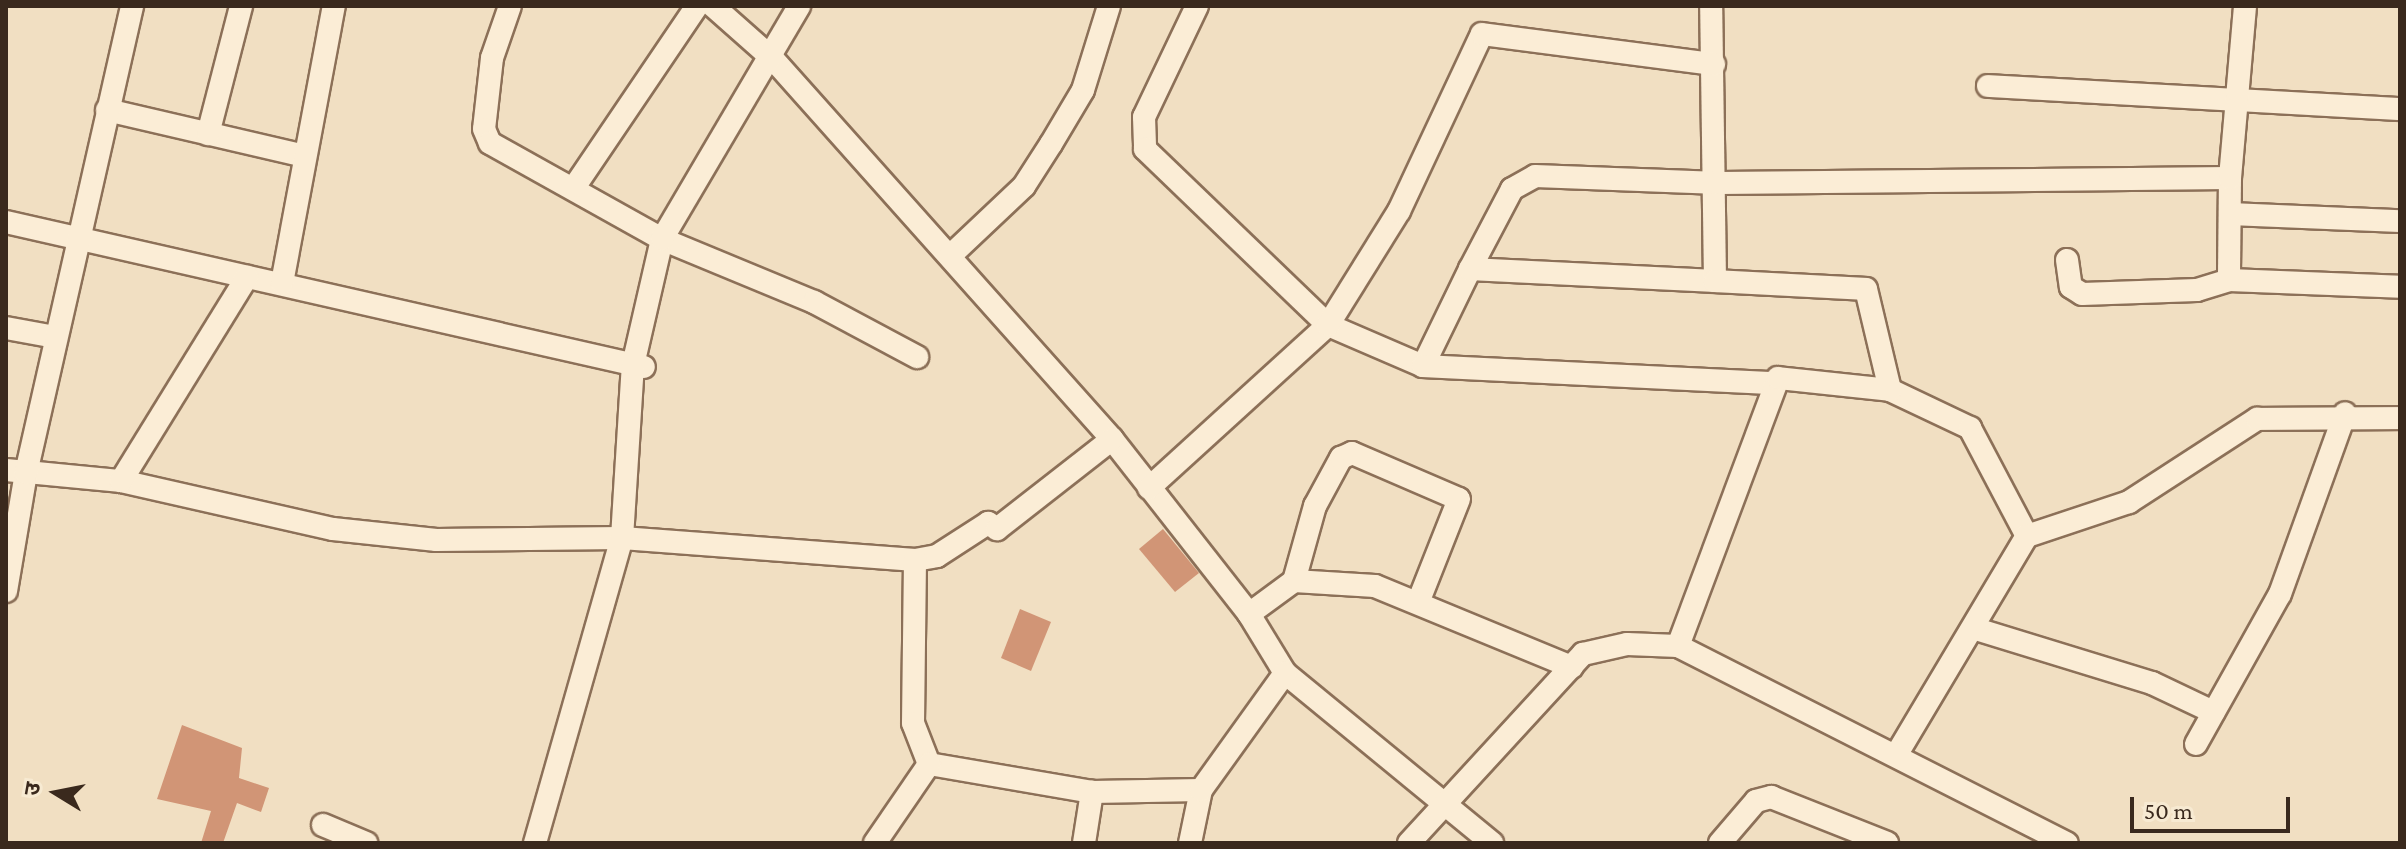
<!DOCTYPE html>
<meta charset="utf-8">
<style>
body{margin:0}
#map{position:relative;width:2406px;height:849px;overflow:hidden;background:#f1dfc2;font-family:"Crimson Pro","Noto Sans Devanagari",serif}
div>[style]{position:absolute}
.building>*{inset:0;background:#d19576}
.roads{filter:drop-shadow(2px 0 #8c7058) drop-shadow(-2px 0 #8c7058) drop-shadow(0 2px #8c7058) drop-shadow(0 -2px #8c7058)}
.minor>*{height:22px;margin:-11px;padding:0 11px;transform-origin:11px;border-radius:11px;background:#fbedd6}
span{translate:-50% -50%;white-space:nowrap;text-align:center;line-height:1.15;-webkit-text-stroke:6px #f7ead2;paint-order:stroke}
.frame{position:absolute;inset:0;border:8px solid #3a291d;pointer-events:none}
.north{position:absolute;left:16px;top:753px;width:80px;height:80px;-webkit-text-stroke:6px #f7ead2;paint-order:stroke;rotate:280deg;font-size:22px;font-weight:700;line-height:32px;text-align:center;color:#3a291d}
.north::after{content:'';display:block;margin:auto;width:28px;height:36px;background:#3a291d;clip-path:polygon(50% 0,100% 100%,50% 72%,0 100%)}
.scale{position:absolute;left:2130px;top:797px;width:160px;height:36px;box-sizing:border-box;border:4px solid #3a291d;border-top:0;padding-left:10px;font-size:24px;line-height:28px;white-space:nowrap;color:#3a291d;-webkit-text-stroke:6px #f7ead2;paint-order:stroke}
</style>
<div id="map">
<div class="building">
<div style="clip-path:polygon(1163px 529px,1199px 573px,1175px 592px,1139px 549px)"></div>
<div style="clip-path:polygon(1020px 609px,1051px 622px,1031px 671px,1001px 658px)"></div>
<div style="clip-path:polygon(182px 725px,242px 748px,239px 778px,269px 788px,261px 812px,237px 803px,223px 843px,201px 843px,211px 811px,157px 799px)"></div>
</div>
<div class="roads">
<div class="minor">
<div style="left:510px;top:6px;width:55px;rotate:109.1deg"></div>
<div style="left:492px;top:58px;width:71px;rotate:96.4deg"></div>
<div style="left:484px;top:129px;width:15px;rotate:67deg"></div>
<div style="left:490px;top:143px;width:197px;rotate:29.2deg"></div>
<div style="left:662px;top:239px;width:165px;rotate:22.5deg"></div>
<div style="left:814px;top:302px;width:117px;rotate:28.1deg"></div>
<div style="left:713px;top:6px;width:80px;rotate:41.5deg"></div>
<div style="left:773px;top:59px;width:509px;rotate:48.26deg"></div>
<div style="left:1112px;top:439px;width:222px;rotate:51.9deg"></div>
<div style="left:1249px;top:614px;width:69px;rotate:58.6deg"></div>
<div style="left:1285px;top:673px;width:268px;rotate:39.4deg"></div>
<div style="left:1197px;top:6px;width:123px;rotate:115.5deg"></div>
<div style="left:1144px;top:117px;width:32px;rotate:88deg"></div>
<div style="left:1145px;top:149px;width:254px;rotate:43.9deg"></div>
<div style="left:1328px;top:325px;width:103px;rotate:23.3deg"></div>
<div style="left:1423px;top:366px;width:108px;rotate:-64.1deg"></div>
<div style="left:1470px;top:269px;width:245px;rotate:2.8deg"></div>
<div style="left:1715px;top:281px;width:275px;rotate:-90.8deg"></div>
<div style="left:1988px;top:86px;width:413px;rotate:3.2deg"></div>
<div style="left:107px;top:110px;width:202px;rotate:13.1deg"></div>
<div style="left:208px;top:134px;width:132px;rotate:-75.5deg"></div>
<div style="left:2230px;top:178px;width:102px;rotate:90.6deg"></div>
<div style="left:2229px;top:280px;width:171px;rotate:2.3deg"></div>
<div style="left:575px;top:186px;width:217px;rotate:-55.9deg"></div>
<div style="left:2230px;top:214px;width:170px;rotate:2.4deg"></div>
<div style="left:6px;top:222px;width:654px;rotate:12.8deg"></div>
<div style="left:950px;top:256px;width:102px;rotate:-43.4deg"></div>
<div style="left:1024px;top:186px;width:50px;rotate:-57.3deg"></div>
<div style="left:1051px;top:144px;width:63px;rotate:-59.3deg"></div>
<div style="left:1083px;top:90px;width:88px;rotate:-72.8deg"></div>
<div style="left:2067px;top:260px;width:27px;rotate:82deg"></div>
<div style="left:2071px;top:287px;width:13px;rotate:32deg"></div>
<div style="left:2082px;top:294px;width:115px;rotate:-2deg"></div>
<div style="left:2197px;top:290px;width:34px;rotate:-17deg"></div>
<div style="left:1470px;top:269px;width:90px;rotate:-62.3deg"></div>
<div style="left:1512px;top:189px;width:26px;rotate:-29deg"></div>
<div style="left:1535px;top:176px;width:184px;rotate:2.2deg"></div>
<div style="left:1719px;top:183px;width:511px;rotate:-0.56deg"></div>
<div style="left:2230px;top:178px;width:173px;rotate:-85deg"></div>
<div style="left:1715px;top:281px;width:151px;rotate:3deg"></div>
<div style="left:1866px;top:289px;width:104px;rotate:76.6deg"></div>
<div style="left:1890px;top:390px;width:89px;rotate:25.4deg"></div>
<div style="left:1970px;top:428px;width:122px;rotate:62.2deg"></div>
<div style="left:282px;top:283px;width:282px;rotate:-79.4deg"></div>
<div style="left:6px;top:328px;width:50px;rotate:10.4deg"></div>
<div style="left:1423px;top:366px;width:351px;rotate:2.8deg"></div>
<div style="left:6px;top:470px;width:116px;rotate:5.5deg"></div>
<div style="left:121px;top:481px;width:217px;rotate:12.8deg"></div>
<div style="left:333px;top:529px;width:104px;rotate:6.1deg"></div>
<div style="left:436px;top:540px;width:186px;rotate:-0.6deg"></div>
<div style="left:622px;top:538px;width:294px;rotate:4.3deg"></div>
<div style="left:915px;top:560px;width:22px;rotate:-10deg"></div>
<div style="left:937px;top:556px;width:61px;rotate:-32.9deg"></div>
<div style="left:988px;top:523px;width:11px;rotate:34deg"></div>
<div style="left:997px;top:529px;width:146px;rotate:-38deg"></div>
<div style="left:121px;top:481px;width:240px;rotate:-58.3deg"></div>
<div style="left:1149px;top:488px;width:242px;rotate:-42.3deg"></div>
<div style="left:1328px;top:325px;width:134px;rotate:-58.1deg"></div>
<div style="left:1399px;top:211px;width:195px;rotate:-64.9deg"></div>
<div style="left:1482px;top:34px;width:234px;rotate:7.4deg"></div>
<div style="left:915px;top:560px;width:163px;rotate:90.7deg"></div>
<div style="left:913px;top:723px;width:44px;rotate:68.7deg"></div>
<div style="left:1294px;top:581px;width:78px;rotate:-74.4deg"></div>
<div style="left:1315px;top:506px;width:55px;rotate:-61.6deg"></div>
<div style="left:1341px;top:458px;width:12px;rotate:-24deg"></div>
<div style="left:1352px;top:453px;width:116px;rotate:23.3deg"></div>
<div style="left:1459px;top:499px;width:109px;rotate:111.6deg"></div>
<div style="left:6px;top:591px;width:120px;rotate:-80.4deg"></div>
<div style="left:26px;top:473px;width:479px;rotate:-77.2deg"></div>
<div style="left:1249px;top:614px;width:56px;rotate:-36.3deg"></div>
<div style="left:1294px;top:581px;width:81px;rotate:3.5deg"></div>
<div style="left:1375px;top:586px;width:213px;rotate:22.4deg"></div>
<div style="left:1976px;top:629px;width:184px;rotate:17.1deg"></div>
<div style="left:2152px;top:683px;width:68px;rotate:25.4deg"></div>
<div style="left:1678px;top:646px;width:286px;rotate:-69.5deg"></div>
<div style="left:1778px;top:378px;width:113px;rotate:6.1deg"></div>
<div style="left:2196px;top:744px;width:172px;rotate:-60.8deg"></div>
<div style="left:2280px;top:594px;width:192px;rotate:-70.2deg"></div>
<div style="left:1898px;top:752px;width:252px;rotate:-59.2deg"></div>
<div style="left:2027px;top:536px;width:108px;rotate:-18.4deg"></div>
<div style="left:2129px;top:502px;width:153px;rotate:-33deg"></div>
<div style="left:2257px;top:419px;width:143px;rotate:-0.4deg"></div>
<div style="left:929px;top:764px;width:165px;rotate:9.7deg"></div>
<div style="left:1092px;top:792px;width:109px;rotate:-1.1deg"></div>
<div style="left:323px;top:825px;width:47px;rotate:22.7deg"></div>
<div style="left:535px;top:843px;width:317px;rotate:-74.1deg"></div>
<div style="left:622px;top:538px;width:173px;rotate:-86.4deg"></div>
<div style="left:633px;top:365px;width:129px;rotate:-77deg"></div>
<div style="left:662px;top:239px;width:270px;rotate:-59.5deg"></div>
<div style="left:875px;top:843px;width:96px;rotate:-55.6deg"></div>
<div style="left:1084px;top:843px;width:52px;rotate:-81.1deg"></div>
<div style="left:1190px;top:843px;width:54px;rotate:-78.3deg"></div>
<div style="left:1201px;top:790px;width:144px;rotate:-54.3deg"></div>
<div style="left:1409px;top:843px;width:257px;rotate:-47.4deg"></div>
<div style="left:1583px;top:654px;width:45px;rotate:-12.8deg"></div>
<div style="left:1627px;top:644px;width:51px;rotate:2.2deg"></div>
<div style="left:1678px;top:646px;width:436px;rotate:26.9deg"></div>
<div style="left:1720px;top:843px;width:55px;rotate:-49.4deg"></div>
<div style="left:1756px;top:801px;width:16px;rotate:-15deg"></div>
<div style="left:1771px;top:797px;width:125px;rotate:21.6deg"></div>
</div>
</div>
<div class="frame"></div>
<div class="north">उ</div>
<div class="scale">50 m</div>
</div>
